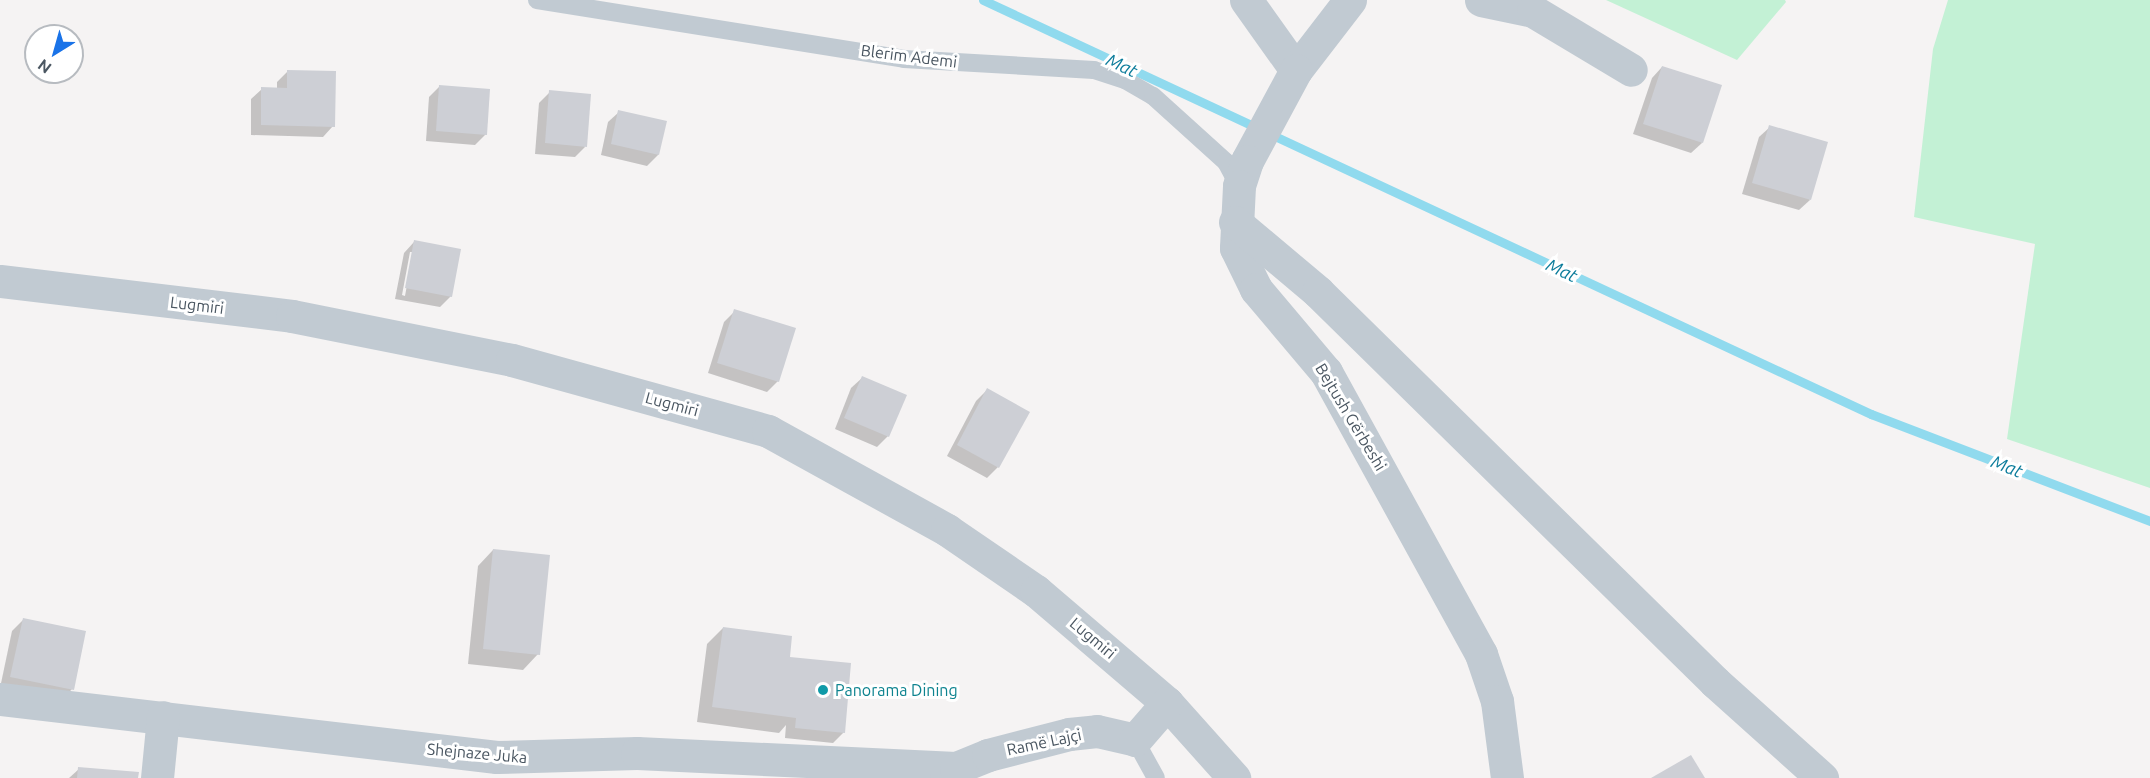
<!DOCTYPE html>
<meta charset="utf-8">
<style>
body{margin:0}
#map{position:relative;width:2150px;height:778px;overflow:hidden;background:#f5f3f3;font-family:Ubuntu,sans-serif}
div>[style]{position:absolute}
.green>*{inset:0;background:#c3f1d5}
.shadow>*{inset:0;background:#0003}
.stream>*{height:9px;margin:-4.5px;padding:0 4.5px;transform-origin:4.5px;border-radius:4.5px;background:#90daee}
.building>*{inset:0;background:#cdcfd5}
.lane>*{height:18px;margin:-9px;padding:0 9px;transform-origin:9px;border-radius:9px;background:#c1cad2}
.street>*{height:33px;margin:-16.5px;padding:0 16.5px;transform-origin:16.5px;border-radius:16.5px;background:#c1cad2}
.dots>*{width:16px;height:16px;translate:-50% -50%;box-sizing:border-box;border:3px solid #fff;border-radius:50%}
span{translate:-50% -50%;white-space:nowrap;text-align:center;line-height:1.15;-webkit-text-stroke:6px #fff;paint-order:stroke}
.street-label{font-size:16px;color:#4a5661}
.culture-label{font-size:16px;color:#0d838f}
.left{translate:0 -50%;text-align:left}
.water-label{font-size:18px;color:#0c7c9b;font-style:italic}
.north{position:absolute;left:24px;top:24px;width:60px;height:60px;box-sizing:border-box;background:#fff;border:2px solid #b7bbc0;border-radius:50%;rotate:217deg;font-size:16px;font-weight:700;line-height:24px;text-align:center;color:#4a5661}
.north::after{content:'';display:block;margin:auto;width:21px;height:27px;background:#1a73e8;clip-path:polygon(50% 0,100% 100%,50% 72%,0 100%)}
</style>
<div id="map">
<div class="green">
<div style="clip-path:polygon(1606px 0,1785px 0,1786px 2px,1737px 60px)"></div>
<div style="clip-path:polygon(1948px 0,2150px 0,2150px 488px,2007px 439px,2035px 244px,1914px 217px,1933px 49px)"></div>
</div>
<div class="shadow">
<div style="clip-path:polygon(1662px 67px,1702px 143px,1691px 153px,1633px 134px,1652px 78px)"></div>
<div style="clip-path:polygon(288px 71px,333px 126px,323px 137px,251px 135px,251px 99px,262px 89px,277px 89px,277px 82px)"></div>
<div style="clip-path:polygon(440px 86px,486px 134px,475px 145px,426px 141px,429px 97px)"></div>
<div style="clip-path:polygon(550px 92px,585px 147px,575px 157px,535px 154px,539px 103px)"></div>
<div style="clip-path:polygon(619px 112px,665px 122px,658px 155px,647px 166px,601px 155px,608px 122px)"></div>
<div style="clip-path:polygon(1770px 127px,1810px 200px,1799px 210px,1742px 194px,1759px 137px)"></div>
<div style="clip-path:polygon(evenodd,414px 242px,451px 296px,440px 307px,395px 299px,404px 253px,414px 242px,410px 252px,413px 252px,405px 296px,402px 295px,410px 252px)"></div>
<div style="clip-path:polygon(735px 311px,778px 381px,767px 392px,708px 373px,724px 322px)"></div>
<div style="clip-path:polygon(862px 378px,888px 436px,877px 447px,835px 429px,851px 388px)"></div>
<div style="clip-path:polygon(987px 390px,1028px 413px,998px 467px,987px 478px,947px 456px,976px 401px)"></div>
<div style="clip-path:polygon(493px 550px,538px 654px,523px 670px,468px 664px,478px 566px)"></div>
<div style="clip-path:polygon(23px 620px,72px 689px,62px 700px,0 688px,12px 631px)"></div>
<div style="clip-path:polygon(723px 628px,788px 659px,844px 732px,833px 743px,785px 738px,786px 725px,779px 733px,697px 722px,707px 644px)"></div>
<div style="clip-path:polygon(79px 769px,137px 778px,69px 778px)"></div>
</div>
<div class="stream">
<div style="left:983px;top:0;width:980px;rotate:25deg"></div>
<div style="left:1871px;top:414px;width:299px;rotate:21deg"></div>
</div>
<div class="building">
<div style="clip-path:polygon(1662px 66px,1722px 85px,1703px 143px,1643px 124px)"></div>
<div style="clip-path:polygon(287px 70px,336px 71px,335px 127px,261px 125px,261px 87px,287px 88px)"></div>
<div style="clip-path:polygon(439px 85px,490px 89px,487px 135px,436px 131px)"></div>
<div style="clip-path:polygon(549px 90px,591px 94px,587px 147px,545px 143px)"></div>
<div style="clip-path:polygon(618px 110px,667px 121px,659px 155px,611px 144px)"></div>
<div style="clip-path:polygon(1769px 125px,1828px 142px,1811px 200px,1752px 183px)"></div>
<div style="clip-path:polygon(414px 240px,461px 249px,452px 297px,405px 288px)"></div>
<div style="clip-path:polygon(734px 309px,796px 328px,779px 382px,717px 363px)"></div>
<div style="clip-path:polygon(862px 376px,907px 395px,889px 437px,844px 418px)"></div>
<div style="clip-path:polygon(987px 388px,1030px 412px,999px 468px,957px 445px)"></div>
<div style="clip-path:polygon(493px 549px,550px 555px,540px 655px,483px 649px)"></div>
<div style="clip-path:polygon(23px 618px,86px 631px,74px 690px,10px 677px)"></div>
<div style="clip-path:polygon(723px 627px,792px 636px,790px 657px,851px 663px,845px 733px,795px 728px,796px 718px,712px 707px)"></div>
<div style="clip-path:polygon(1691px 755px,1705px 778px,1651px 778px)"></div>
<div style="clip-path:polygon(78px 767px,139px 772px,138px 778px,77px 778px)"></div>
</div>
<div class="lane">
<div style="left:537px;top:0;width:372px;rotate:9.1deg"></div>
<div style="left:904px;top:59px;width:190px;rotate:3.3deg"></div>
<div style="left:1094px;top:70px;width:33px;rotate:18deg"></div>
<div style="left:1125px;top:80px;width:32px;rotate:30deg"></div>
<div style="left:1153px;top:96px;width:98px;rotate:42.1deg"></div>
<div style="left:1226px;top:162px;width:27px;rotate:62deg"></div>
<div style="left:1135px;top:740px;width:43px;rotate:61.1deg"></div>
</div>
<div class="street">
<div style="left:1246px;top:0;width:86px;rotate:54.5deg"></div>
<div style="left:1350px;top:0;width:88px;rotate:127.6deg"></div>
<div style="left:1296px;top:70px;width:103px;rotate:118.3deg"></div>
<div style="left:1247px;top:161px;width:26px;rotate:108deg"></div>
<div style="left:1239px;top:186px;width:62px;rotate:92.8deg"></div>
<div style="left:1236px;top:248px;width:46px;rotate:64deg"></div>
<div style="left:1256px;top:289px;width:109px;rotate:49.9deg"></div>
<div style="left:1326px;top:372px;width:322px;rotate:61.2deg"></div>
<div style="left:1481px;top:654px;width:50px;rotate:71.2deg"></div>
<div style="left:1497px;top:701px;width:78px;rotate:82.6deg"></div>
<div style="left:1481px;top:0;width:53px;rotate:11.9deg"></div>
<div style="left:1533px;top:11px;width:114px;rotate:31deg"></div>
<div style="left:1235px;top:222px;width:109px;rotate:40.1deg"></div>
<div style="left:1318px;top:292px;width:557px;rotate:44.49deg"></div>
<div style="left:1715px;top:682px;width:144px;rotate:41.9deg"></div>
<div style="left:0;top:281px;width:294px;rotate:6.8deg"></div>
<div style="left:292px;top:316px;width:224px;rotate:11.3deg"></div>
<div style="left:512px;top:360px;width:266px;rotate:15.5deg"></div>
<div style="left:768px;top:431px;width:205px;rotate:28.9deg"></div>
<div style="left:947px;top:530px;width:108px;rotate:34.4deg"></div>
<div style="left:1036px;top:591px;width:172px;rotate:40.5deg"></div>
<div style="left:1167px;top:703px;width:101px;rotate:48.2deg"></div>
<div style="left:0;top:699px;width:500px;rotate:6.66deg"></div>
<div style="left:497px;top:757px;width:140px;rotate:-1.6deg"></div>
<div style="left:637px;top:753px;width:319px;rotate:2.7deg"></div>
<div style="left:157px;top:778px;width:61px;rotate:-84.4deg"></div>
<div style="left:946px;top:778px;width:14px;rotate:-45deg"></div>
<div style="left:956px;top:768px;width:35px;rotate:-22deg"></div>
<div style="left:988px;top:755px;width:84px;rotate:-14.5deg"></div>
<div style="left:1069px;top:734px;width:28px;rotate:-6deg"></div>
<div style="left:1097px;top:731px;width:39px;rotate:13deg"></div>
<div style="left:1135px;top:740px;width:49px;rotate:-49.1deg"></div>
</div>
<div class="dots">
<div style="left:823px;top:690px;background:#0f9aa8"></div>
</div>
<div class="street-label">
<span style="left:909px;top:56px;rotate:7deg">Blerim Ademi</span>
<span style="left:197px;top:305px;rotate:7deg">Lugmiri</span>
<span style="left:672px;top:404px;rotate:15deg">Lugmiri</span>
<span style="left:1351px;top:417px;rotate:59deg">Bejtush Gërbeshi</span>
<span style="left:1093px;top:638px;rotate:40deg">Lugmiri</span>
<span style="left:1044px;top:742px;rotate:-12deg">Ramë Lajçi</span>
<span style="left:477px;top:753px;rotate:5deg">Shejnaze Juka</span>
</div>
<div class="culture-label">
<span class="left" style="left:835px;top:690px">Panorama Dining</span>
</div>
<div class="water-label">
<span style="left:1122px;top:65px;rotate:25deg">Mat</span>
<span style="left:1562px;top:270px;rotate:25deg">Mat</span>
<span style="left:2007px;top:466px;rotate:21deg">Mat</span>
</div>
<div class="north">N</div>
</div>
